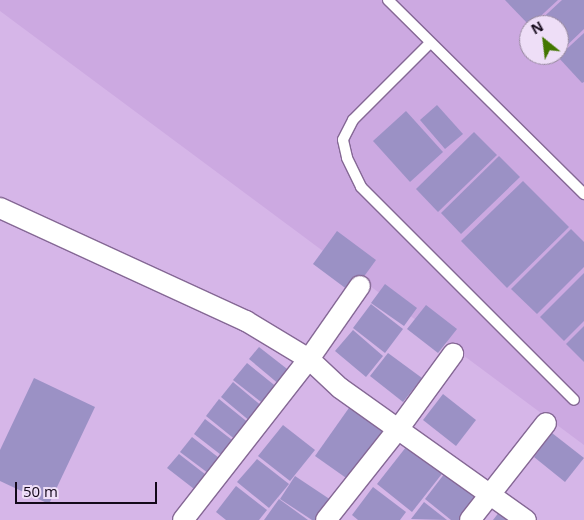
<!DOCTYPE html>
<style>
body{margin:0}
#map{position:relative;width:584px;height:520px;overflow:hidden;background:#d6b6e8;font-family:"Open Sans",sans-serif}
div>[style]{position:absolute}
.built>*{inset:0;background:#cca9e1}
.building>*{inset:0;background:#9b91c5}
.roads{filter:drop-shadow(1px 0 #856895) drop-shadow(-1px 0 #856895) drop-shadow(0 1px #856895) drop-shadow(0 -1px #856895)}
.service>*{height:10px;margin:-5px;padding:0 5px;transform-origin:5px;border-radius:5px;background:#fff}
.minor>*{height:20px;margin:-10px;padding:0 10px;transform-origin:10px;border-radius:10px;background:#fff}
span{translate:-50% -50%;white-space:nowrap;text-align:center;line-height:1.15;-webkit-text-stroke:4.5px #eedef7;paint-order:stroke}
.north{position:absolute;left:519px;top:15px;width:50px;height:50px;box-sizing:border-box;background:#eedef7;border:1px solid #96889e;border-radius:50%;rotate:331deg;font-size:14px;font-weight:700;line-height:20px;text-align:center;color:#130819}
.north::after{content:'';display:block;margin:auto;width:18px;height:22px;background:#427600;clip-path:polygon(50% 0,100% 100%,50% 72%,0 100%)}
.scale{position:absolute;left:15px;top:482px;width:142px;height:22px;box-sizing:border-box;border:2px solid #130819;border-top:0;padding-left:6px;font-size:15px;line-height:18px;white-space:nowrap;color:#130819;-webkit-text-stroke:4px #eedef7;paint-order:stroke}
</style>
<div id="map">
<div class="built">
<div style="clip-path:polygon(evenodd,0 0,584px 0,584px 445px,0 11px,0 0,529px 25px,559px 25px,559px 55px,529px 55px,529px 25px)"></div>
</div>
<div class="building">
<div style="clip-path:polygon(505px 0,558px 0,531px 25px,529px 25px)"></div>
<div style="clip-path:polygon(562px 0,584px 0,584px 29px,559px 53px,559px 25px,535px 25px)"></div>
<div style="clip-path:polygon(584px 33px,584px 82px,582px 83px,558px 57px)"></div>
<div style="clip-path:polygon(437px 105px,463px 134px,445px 149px,420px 120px)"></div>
<div style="clip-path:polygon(406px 111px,443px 152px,410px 182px,373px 141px)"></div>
<div style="clip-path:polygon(474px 132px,497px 155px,438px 212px,416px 189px)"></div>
<div style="clip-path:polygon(499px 156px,520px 177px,461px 234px,441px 213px)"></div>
<div style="clip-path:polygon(523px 181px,569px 227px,507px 288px,461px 241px)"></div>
<div style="clip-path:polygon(571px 229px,584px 242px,584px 267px,537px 314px,511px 289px)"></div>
<div style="clip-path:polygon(337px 231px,376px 260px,352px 293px,313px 264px)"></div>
<div style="clip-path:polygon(584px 273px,584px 321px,564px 341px,540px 317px)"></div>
<div style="clip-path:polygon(385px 284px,417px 308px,404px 326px,371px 303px)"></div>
<div style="clip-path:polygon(371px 304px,403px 329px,385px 353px,353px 328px)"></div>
<div style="clip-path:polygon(426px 305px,457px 329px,438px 353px,407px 329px)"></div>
<div style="clip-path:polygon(584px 326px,584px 362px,566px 344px)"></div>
<div style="clip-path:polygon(353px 330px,383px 356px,366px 377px,335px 351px)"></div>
<div style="clip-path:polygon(259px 347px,291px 372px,280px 385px,249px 359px)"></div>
<div style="clip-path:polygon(388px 353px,422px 378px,403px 402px,370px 376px)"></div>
<div style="clip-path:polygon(247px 363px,278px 388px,265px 405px,233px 380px)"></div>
<div style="clip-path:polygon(34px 378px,95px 407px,49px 504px,0 481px,0 450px)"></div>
<div style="clip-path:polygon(233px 382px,263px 407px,251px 422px,221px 397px)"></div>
<div style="clip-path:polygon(443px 394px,476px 420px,456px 446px,423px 420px)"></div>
<div style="clip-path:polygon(219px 399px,250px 424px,237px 441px,206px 416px)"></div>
<div style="clip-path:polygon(351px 405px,386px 429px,349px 480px,315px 456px)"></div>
<div style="clip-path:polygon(205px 419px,236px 443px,225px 458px,194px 434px)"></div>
<div style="clip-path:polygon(283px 425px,315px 450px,290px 481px,258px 456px)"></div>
<div style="clip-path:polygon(552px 433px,584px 458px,565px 482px,534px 457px)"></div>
<div style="clip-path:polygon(192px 437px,223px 461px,212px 476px,180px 452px)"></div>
<div style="clip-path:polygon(410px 442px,445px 470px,412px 512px,377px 484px)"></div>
<div style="clip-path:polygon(179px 454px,210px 478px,198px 492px,167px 468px)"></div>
<div style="clip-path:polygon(257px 459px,289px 484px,269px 508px,237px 482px)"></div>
<div style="clip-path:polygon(448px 469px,481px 495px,460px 520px,451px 520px,425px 499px)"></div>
<div style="clip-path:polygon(295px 476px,331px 500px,317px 520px,312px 520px,280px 499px)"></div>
<div style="clip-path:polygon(236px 486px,267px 510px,259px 520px,226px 520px,216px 512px)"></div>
<div style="clip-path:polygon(373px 487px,406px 512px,400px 520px,358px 520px,352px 515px)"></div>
<div style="clip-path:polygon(279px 499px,308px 520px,264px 520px)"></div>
<div style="clip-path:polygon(424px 502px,447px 520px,411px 519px)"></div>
<div style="clip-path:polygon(503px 507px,520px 520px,493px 520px)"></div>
</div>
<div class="roads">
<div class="service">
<div style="left:388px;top:0;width:276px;rotate:44.7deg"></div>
<div style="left:430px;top:43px;width:109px;rotate:135deg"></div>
<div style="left:353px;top:120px;width:22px;rotate:117deg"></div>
<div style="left:343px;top:140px;width:18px;rotate:77deg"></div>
<div style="left:347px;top:158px;width:32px;rotate:64deg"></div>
<div style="left:361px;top:187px;width:301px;rotate:45deg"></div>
</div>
<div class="minor">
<div style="left:0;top:208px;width:271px;rotate:24.7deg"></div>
<div style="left:246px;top:321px;width:74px;rotate:31.1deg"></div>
<div style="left:309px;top:359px;width:42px;rotate:43.1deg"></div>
<div style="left:340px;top:388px;width:228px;rotate:35.4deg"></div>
<div style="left:183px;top:520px;width:204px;rotate:-52deg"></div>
<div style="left:309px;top:359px;width:89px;rotate:-55.1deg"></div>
<div style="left:326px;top:520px;width:117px;rotate:-51.6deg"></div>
<div style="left:399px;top:428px;width:92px;rotate:-53.9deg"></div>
<div style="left:470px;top:520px;width:123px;rotate:-51.9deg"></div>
</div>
</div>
<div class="north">N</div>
<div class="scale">50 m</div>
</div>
